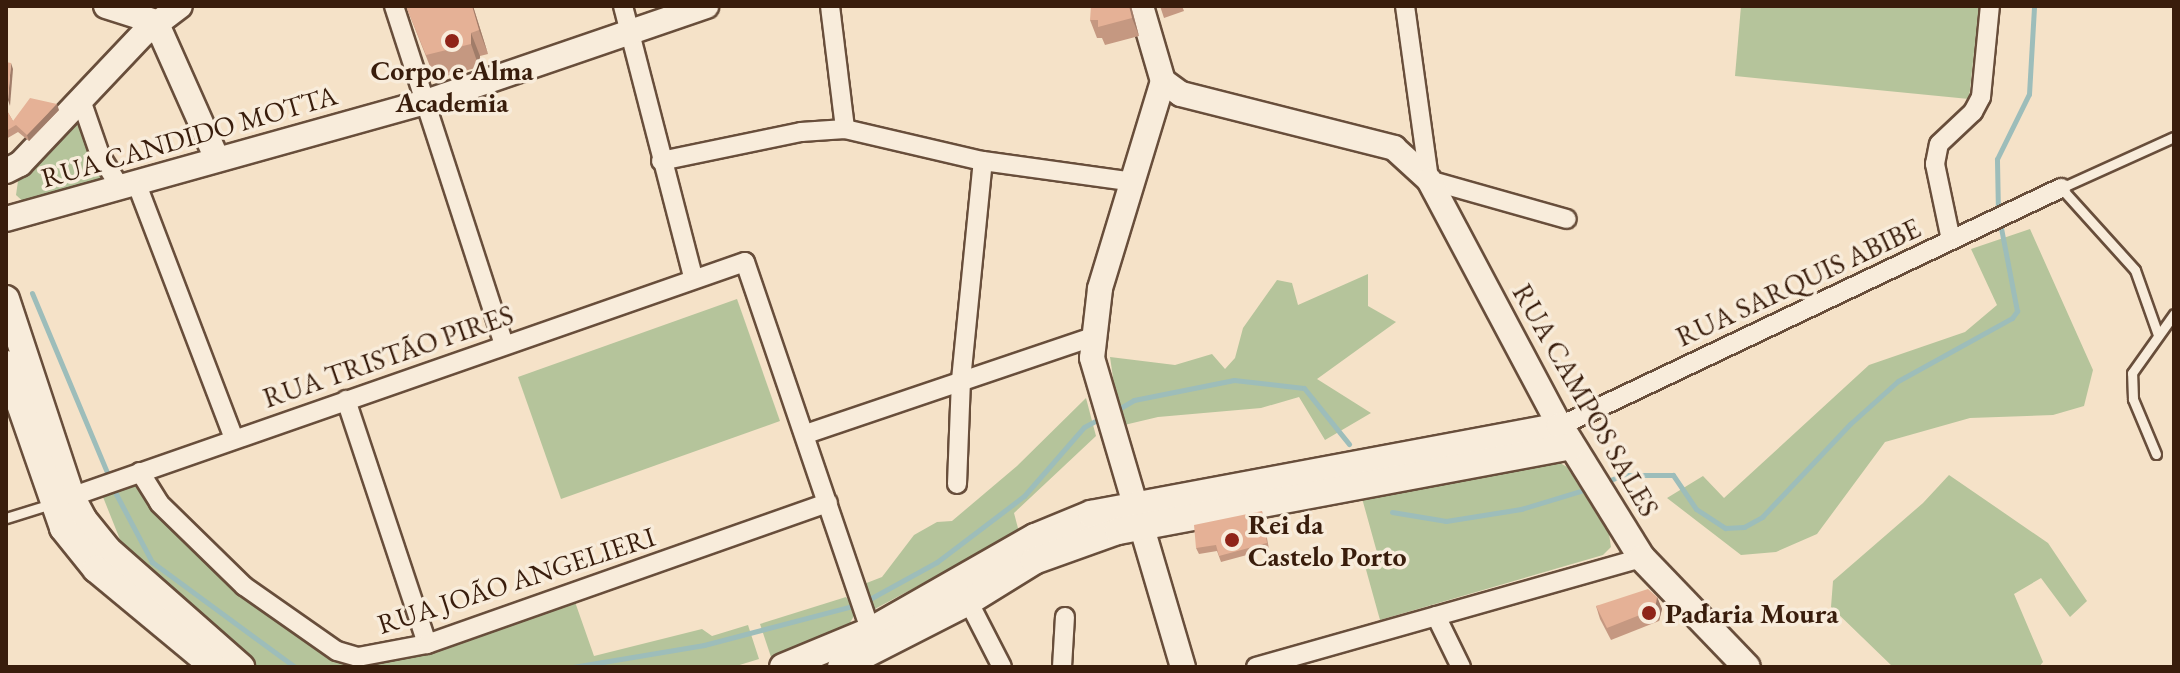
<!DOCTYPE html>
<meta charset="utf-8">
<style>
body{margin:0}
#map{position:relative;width:2180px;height:673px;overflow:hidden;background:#f5e2c8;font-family:"EB Garamond",serif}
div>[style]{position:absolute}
.green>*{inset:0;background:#b5c49b}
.stream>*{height:5px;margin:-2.5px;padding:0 2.5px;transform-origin:2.5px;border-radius:2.5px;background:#9dbdba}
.roads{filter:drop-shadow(2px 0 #684e3b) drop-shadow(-2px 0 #684e3b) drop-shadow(0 2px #684e3b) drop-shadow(0 -2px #684e3b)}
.service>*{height:9px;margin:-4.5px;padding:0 4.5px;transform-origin:4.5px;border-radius:4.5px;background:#f8ecdb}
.minor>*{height:18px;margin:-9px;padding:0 9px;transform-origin:9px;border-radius:9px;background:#f8ecdb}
.tertiary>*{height:24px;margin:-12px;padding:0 12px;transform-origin:12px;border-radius:12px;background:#f8ecdb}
.secondary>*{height:26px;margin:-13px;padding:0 13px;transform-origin:13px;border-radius:13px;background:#f8ecdb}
.wall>*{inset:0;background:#c59881}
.shaded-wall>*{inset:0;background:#a07c69}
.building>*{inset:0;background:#e5b196}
.dots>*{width:22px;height:22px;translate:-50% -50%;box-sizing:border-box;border:4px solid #f8ecdb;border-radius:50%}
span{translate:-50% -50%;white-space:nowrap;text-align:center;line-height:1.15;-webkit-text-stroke:7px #f8ecdb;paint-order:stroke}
.poi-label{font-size:28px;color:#391d0c;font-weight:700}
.left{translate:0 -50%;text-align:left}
.street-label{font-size:28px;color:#391d0c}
.frame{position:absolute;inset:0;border:8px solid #391d0c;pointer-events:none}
</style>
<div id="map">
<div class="green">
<div style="clip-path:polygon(1741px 6px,1979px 6px,1969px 99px,1735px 76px)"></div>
<div style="clip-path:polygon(78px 116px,106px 182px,27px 205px,16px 195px,18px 181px)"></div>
<div style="clip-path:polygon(2030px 229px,2093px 370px,2084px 406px,2053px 415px,1970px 418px,1885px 442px,1817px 534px,1776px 552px,1741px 555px,1667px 498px,1703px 476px,1724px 498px,1869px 365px,1965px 332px,1997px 305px,1971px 249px)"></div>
<div style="clip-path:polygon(1368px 274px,1368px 306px,1396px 322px,1317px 379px,1371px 413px,1325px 440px,1299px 397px,1261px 408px,1158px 417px,1120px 426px,1110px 357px,1175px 365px,1212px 354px,1225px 369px,1235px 358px,1243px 328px,1277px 280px,1292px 283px,1298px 305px)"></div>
<div style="clip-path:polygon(737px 299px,780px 421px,561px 499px,518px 377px)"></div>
<div style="clip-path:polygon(1086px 398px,1096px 436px,1014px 513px,1019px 532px,871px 611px,864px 584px,882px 577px,914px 535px,937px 522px,952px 521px,1017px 466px)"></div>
<div style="clip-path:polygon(1555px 460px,1567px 467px,1609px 534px,1611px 547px,1603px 555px,1380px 620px,1365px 566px,1378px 556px,1360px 491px)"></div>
<div style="clip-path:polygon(1949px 475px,2048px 543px,2087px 601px,2070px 617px,2041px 578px,2014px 594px,2043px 662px,2039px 667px,1893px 667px,1831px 607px,1833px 581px,1923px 503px)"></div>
<div style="clip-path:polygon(136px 479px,203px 561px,282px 622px,354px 664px,574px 599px,594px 656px,702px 629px,712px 636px,748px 625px,759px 659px,733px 667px,257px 667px,123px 547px,101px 492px)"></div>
<div style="clip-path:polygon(846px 597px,856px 612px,844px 634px,771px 657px,760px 624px)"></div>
</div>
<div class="stream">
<div style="left:1998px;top:213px;width:54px;rotate:-91.1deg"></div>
<div style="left:1997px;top:159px;width:72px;rotate:-63.8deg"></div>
<div style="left:2029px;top:94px;width:88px;rotate:-86.7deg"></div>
<div style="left:32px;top:293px;width:218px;rotate:67.3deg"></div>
<div style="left:116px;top:494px;width:77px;rotate:62.1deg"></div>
<div style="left:152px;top:562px;width:177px;rotate:36.3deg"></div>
<div style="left:1115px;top:411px;width:22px;rotate:-30deg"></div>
<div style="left:1134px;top:400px;width:102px;rotate:-11.3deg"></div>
<div style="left:1234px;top:380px;width:70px;rotate:6.5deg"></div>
<div style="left:1304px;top:388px;width:72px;rotate:51.2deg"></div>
<div style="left:1603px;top:483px;width:22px;rotate:-22deg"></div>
<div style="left:1623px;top:475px;width:50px"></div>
<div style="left:1673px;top:475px;width:41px;rotate:55.9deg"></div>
<div style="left:1696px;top:509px;width:35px;rotate:33deg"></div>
<div style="left:1725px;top:528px;width:19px;rotate:-3deg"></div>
<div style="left:1744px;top:527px;width:21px;rotate:-29deg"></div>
<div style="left:1762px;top:517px;width:128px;rotate:-46.6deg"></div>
<div style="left:1850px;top:424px;width:64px;rotate:-41.9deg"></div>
<div style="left:1898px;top:381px;width:130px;rotate:-28.9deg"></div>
<div style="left:2012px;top:318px;width:9px;rotate:-54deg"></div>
<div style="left:2017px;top:311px;width:90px;rotate:-100.9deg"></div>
<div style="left:1392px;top:512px;width:55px;rotate:9.5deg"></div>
<div style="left:1446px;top:521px;width:76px;rotate:-9.1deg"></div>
<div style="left:1521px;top:509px;width:72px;rotate:-16.9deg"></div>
<div style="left:866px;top:601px;width:81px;rotate:-28.8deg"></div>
<div style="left:937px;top:562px;width:109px;rotate:-37.2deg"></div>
<div style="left:1024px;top:496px;width:91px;rotate:-49deg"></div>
<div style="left:1084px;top:427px;width:21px;rotate:-28deg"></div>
<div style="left:573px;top:667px;width:133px;rotate:-9.5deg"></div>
<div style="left:704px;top:645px;width:158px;rotate:-14.7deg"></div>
</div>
<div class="roads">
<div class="service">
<div style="left:2061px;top:188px;width:110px;rotate:47.9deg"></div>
<div style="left:2135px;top:270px;width:69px;rotate:70.5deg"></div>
<div style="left:2061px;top:188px;width:124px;rotate:-24.3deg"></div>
<div style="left:2156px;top:454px;width:60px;rotate:-112.7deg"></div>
<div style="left:2133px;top:399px;width:26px;rotate:-92deg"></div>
<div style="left:2132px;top:373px;width:72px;rotate:-54.6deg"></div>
<div style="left:6px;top:518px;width:47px;rotate:-17.3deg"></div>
</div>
<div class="minor">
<div style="left:394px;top:6px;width:356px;rotate:72deg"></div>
<div style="left:623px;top:6px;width:279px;rotate:75.5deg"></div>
<div style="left:830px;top:6px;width:124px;rotate:83deg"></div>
<div style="left:1405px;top:6px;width:176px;rotate:82.1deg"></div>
<div style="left:1429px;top:180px;width:143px;rotate:15.8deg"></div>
<div style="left:81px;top:100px;width:58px;rotate:70.9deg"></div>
<div style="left:100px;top:155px;width:38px;rotate:58deg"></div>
<div style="left:661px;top:161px;width:143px;rotate:-11.7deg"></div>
<div style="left:801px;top:132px;width:44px;rotate:-3.9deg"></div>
<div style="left:845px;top:129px;width:142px;rotate:13.1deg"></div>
<div style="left:983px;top:161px;width:152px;rotate:7.9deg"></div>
<div style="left:136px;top:182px;width:275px;rotate:69.1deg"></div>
<div style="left:1951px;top:240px;width:78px;rotate:-101.9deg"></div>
<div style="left:1935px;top:164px;width:20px;rotate:-79deg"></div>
<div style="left:1939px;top:144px;width:47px;rotate:-43.3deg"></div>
<div style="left:1973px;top:112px;width:17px;rotate:-62deg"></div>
<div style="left:1981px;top:97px;width:91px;rotate:-84.4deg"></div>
<div style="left:346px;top:400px;width:257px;rotate:71.6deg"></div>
<div style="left:1560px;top:426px;width:555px;rotate:-25.41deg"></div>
<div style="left:806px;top:434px;width:302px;rotate:-18.7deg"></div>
<div style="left:140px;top:472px;width:36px;rotate:58deg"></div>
<div style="left:159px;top:503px;width:119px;rotate:44.3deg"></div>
<div style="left:244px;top:586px;width:113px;rotate:35deg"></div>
<div style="left:337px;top:651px;width:22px;rotate:16deg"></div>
<div style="left:358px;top:657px;width:70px;rotate:-10.7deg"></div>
<div style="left:427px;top:644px;width:425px;rotate:-19.4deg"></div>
<div style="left:957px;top:484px;width:104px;rotate:-87.8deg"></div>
<div style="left:961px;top:380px;width:220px;rotate:-84.3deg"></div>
<div style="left:62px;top:500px;width:723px;rotate:-19.21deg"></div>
<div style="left:745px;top:262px;width:398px;rotate:71.2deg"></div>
<div style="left:963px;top:591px;width:85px;rotate:62.8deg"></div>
<div style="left:1436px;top:616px;width:57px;rotate:63.9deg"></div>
<div style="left:1062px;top:667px;width:50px;rotate:-86.6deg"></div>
<div style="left:1256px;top:667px;width:401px;rotate:-15.8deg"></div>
</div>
<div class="tertiary">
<div style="left:106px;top:6px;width:52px;rotate:17.7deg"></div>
<div style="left:156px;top:22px;width:148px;rotate:66deg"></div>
<div style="left:1141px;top:6px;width:78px;rotate:73.7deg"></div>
<div style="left:1163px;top:81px;width:217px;rotate:106.9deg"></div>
<div style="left:1100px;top:289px;width:69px;rotate:96.6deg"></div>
<div style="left:1092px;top:358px;width:322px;rotate:73.6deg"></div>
<div style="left:1163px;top:81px;width:22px;rotate:36deg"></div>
<div style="left:1181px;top:94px;width:220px;rotate:14.2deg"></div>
<div style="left:1394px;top:148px;width:47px;rotate:42.4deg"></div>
<div style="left:1429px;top:180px;width:279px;rotate:62deg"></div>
<div style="left:6px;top:171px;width:16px;rotate:-27deg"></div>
<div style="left:20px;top:164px;width:179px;rotate:-46.6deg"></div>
<div style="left:143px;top:34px;width:46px;rotate:-37.1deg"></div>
<div style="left:6px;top:219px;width:439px;rotate:-15.6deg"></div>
<div style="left:429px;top:101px;width:293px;rotate:-18.9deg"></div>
</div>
<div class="secondary">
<div style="left:6px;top:299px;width:207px;rotate:71.7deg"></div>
<div style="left:71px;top:496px;width:26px;rotate:62deg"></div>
<div style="left:83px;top:519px;width:38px;rotate:51deg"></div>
<div style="left:107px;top:549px;width:179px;rotate:41.4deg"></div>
<div style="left:6px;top:364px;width:174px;rotate:70.8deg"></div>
<div style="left:63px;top:528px;width:53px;rotate:51.2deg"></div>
<div style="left:96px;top:569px;width:153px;rotate:39.7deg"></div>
<div style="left:783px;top:667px;width:94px;rotate:-22.5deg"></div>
<div style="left:870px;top:631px;width:190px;rotate:-29.7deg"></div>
<div style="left:1035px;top:537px;width:61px;rotate:-22.3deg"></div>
<div style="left:1091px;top:514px;width:477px;rotate:-10.6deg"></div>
<div style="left:1560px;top:426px;width:155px;rotate:58.2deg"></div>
<div style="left:1642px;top:558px;width:151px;rotate:46.1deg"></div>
<div style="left:841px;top:667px;width:143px;rotate:-27.1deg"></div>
<div style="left:968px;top:602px;width:78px;rotate:-31.8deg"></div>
<div style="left:1034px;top:561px;width:89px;rotate:-19.7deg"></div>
<div style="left:1118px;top:531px;width:461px;rotate:-10.6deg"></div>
</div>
</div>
<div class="wall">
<div style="clip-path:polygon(406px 6px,473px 6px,488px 54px,480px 56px,479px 67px,435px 79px)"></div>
<div style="clip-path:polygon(1131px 6px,1139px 36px,1105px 45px,1102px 38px,1097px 38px,1090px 20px)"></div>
<div style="clip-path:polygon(1160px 6px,1182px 6px,1184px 11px,1164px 18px)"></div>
<div style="clip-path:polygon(6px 109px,13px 121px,59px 110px,29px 141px,18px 132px,6px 139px)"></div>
<div style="clip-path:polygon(1262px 511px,1269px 549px,1221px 562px,1217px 551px,1199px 554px,1196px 548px)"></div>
<div style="clip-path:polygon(1657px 597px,1662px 609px,1659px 621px,1611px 640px,1600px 619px,1596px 606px)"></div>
</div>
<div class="shaded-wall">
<div style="clip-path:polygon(472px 6px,473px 6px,488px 54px,479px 30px)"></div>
<div style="clip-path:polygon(1129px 6px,1131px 6px,1139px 36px,1132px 18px)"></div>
<div style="clip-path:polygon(471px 33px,480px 56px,479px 67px,471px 44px)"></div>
<div style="clip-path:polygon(11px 63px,13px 69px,10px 106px,8px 100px)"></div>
<div style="clip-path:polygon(57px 104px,59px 110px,29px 141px,27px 135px)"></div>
<div style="clip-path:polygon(1657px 597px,1662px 609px,1659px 621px,1655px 609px)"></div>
</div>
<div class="building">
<div style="clip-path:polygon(406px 6px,472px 6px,479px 30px,471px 33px,471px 44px,426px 55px)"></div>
<div style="clip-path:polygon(1091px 6px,1129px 6px,1132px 18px,1098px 27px,1098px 20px,1090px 20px)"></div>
<div style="clip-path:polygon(6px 62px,11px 63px,8px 100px,6px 100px)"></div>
<div style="clip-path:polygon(30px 98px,57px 104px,27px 135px,16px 125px,6px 131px,6px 109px,13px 121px)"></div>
<div style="clip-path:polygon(1262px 511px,1267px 543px,1219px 556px,1216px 545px,1196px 548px,1194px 525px)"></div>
<div style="clip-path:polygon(1648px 589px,1657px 597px,1655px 609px,1607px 628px,1596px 606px)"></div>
</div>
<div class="dots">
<div style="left:452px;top:41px;background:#8f2418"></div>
<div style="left:1232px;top:540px;background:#8f2418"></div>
<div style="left:1649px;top:613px;background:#8f2418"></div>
</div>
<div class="poi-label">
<span style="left:452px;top:86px">Corpo e Alma<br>Academia</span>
<span class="left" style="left:1248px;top:540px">Rei da<br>Castelo Porto</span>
<span class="left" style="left:1665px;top:613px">Padaria Moura</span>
</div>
<div class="street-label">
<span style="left:189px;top:136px;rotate:-16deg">RUA CANDIDO MOTTA</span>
<span style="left:1798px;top:282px;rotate:-25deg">RUA SARQUIS ABIBE</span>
<span style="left:388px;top:356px;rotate:-19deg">RUA TRISTÃO PIRES</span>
<span style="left:1586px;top:400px;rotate:60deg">RUA CAMPOS SALES</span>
<span style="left:516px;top:580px;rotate:-18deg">RUA JOÃO ANGELIERI</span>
</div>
<div class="frame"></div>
</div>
